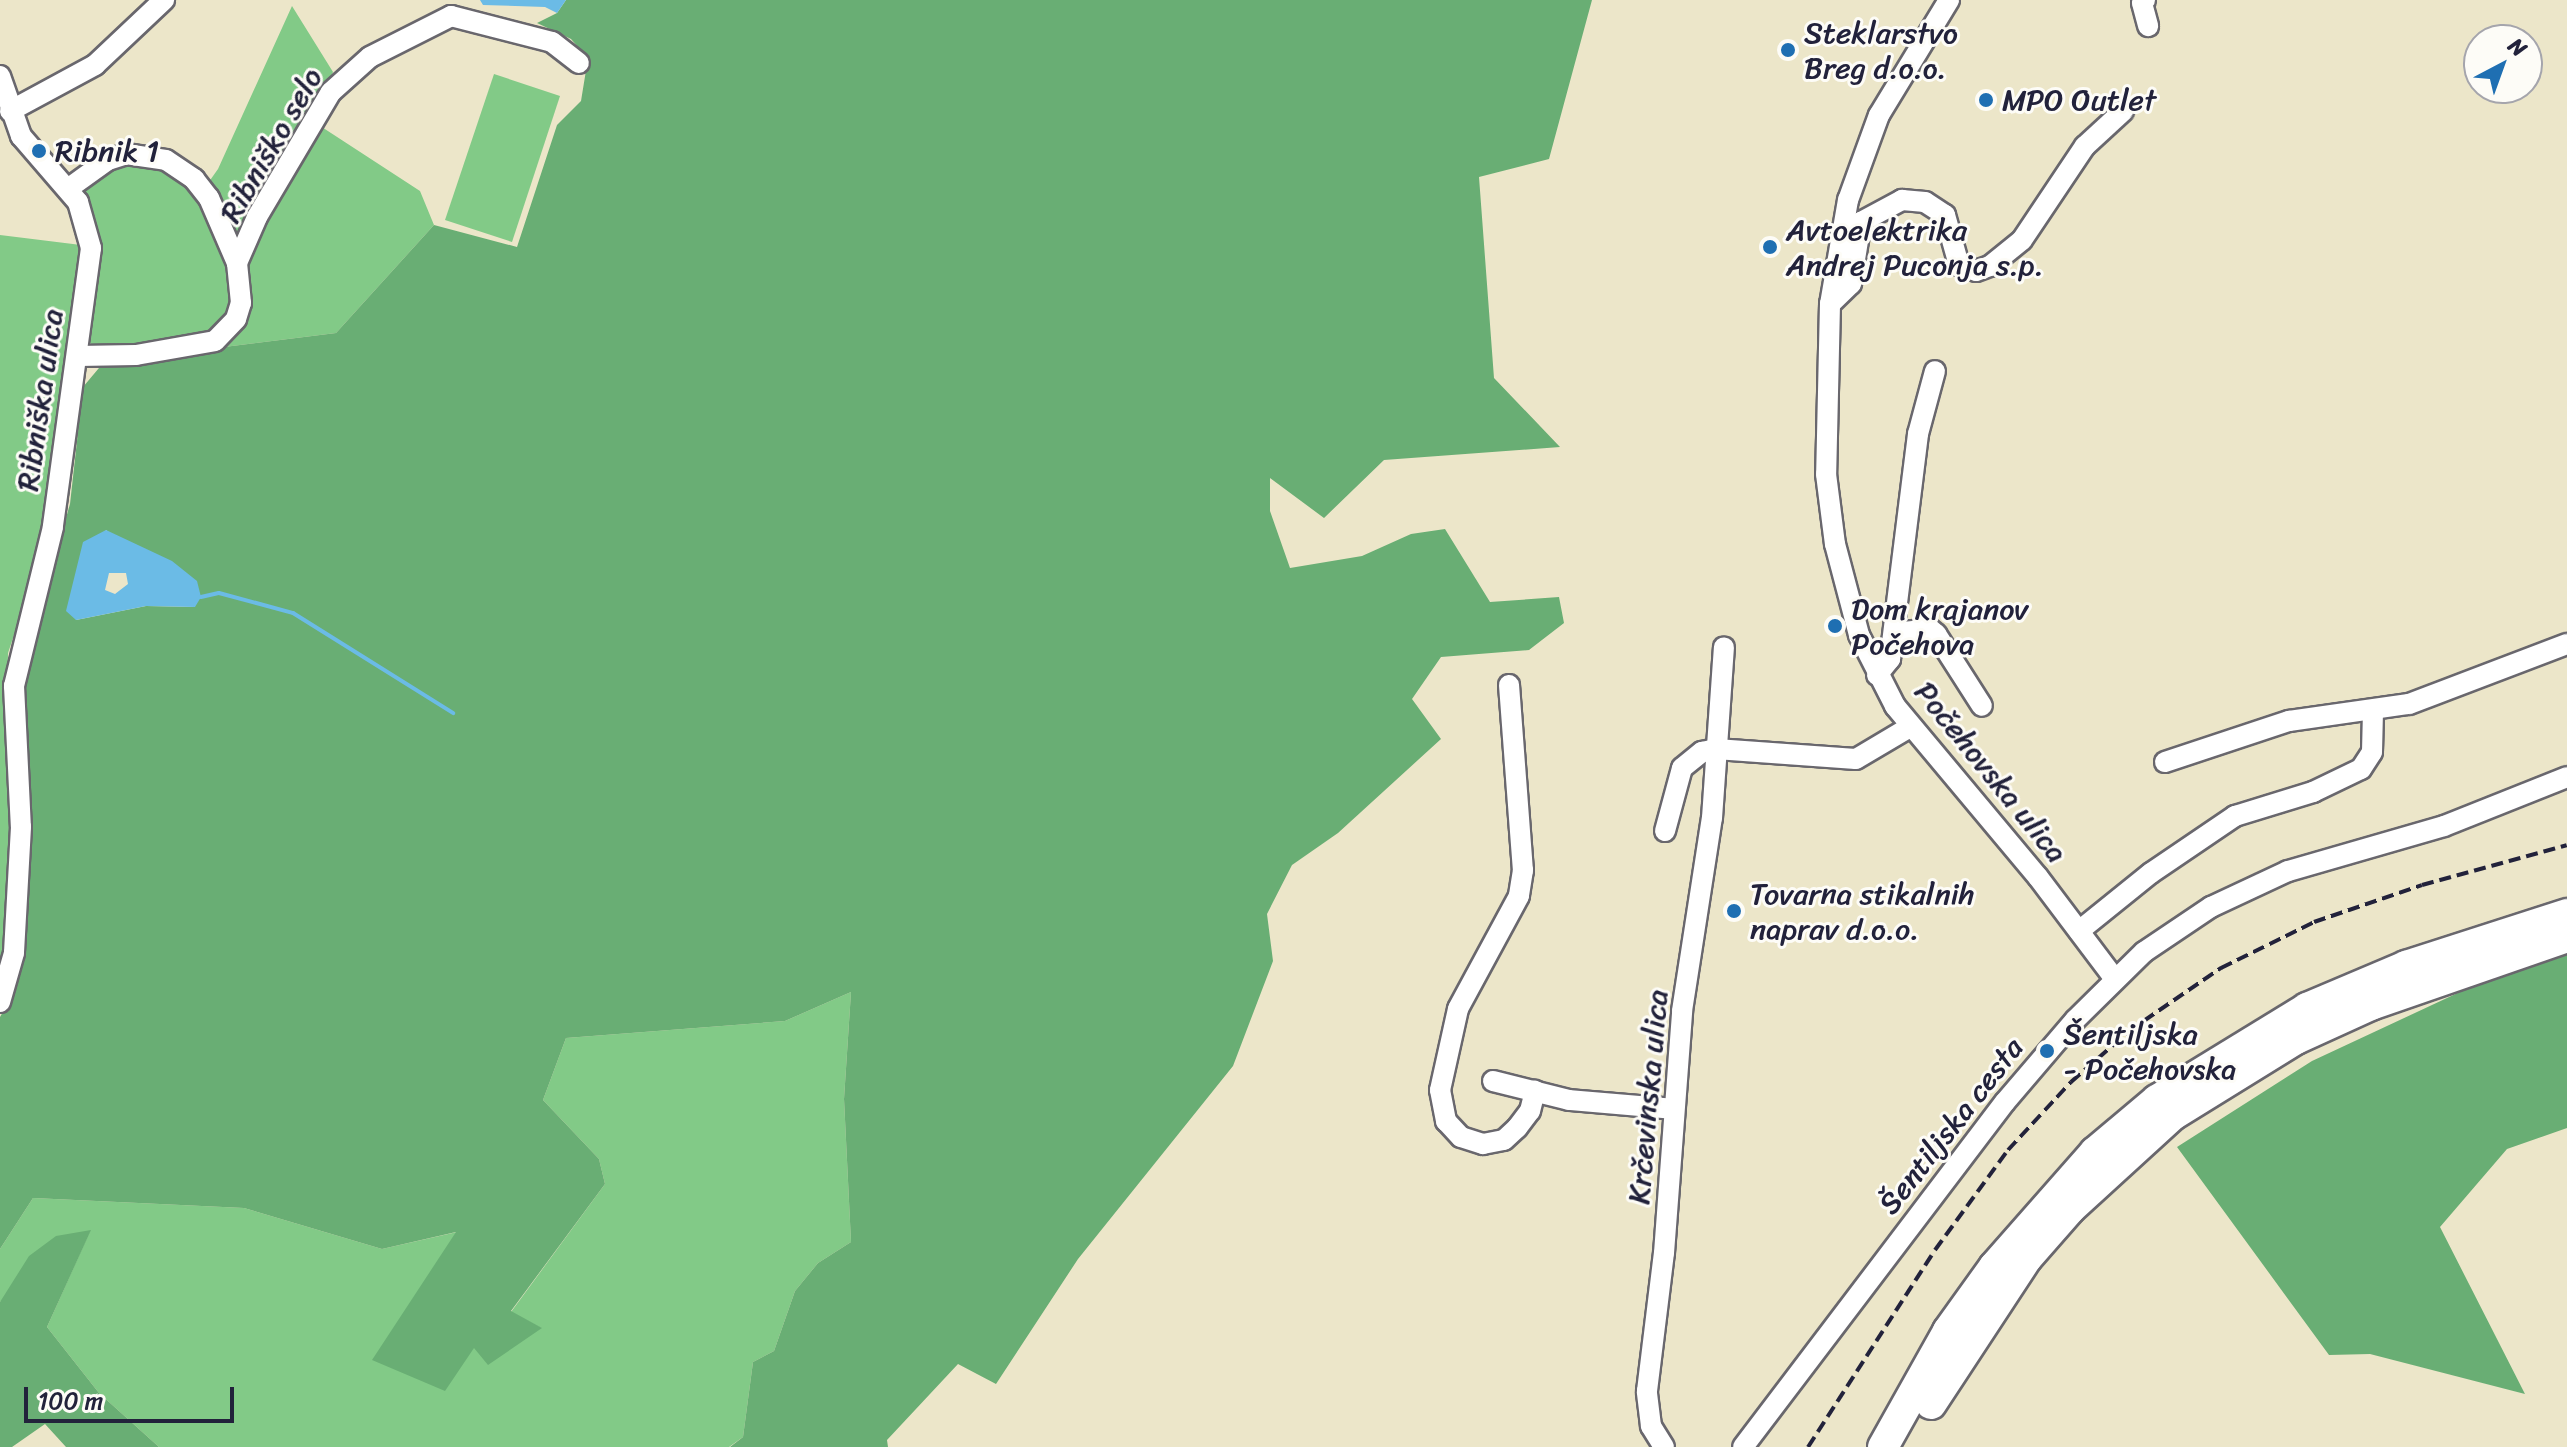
<!DOCTYPE html>
<meta charset="utf-8">
<style>
body{margin:0}
#map{position:relative;width:2567px;height:1447px;overflow:hidden;background:#ece6c9;font-family:Sriracha,sans-serif}
div>[style]{position:absolute}
.green>*{inset:0;background:#82ca87}
.forest>*{inset:0;background:#69ae74}
.water>*{inset:0;background:#6bbbe6}
.stream>*{height:4px;margin:-2px;padding:0 2px;transform-origin:2px;border-radius:2px;background:#6bbbe6}
.roads{filter:drop-shadow(2px 0 #69676d) drop-shadow(-2px 0 #69676d) drop-shadow(0 2px #69676d) drop-shadow(0 -2px #69676d)}
.minor>*{height:20px;margin:-10px;padding:0 10px;transform-origin:10px;border-radius:10px;background:#fff}
.highway>*{height:30px;margin:-15px;padding:0 15px;transform-origin:15px;border-radius:15px;background:#fff}
.rail>*{height:4px;margin-top:-2px;transform-origin:0;background:repeating-linear-gradient(90deg,#22223b 0 12px,transparent 0 18px)}
.dots>*{width:22px;height:22px;translate:-50% -50%;box-sizing:border-box;border:4px solid #fdfcf7;border-radius:50%}
span{translate:-50% -50%;white-space:nowrap;text-align:center;line-height:1.15;-webkit-text-stroke:6px #fdfcf7;paint-order:stroke}
.poi-label{font-size:30px;color:#22223b}
.left{translate:0 -50%;text-align:left}
.street-label{font-size:30px;color:#22223b}
.north{position:absolute;left:2463px;top:24px;width:80px;height:80px;box-sizing:border-box;background:#fdfcf7;border:2px solid #a5a5ac;border-radius:50%;rotate:41deg;font-size:22px;font-weight:700;line-height:32px;text-align:center;color:#22223b}
.north::after{content:'';display:block;margin:auto;width:28px;height:36px;background:#1f6fb2;clip-path:polygon(50% 0,100% 100%,50% 72%,0 100%)}
.scale{position:absolute;left:24px;top:1387px;width:210px;height:36px;box-sizing:border-box;border:4px solid #22223b;border-top:0;padding-left:10px;font-size:24px;line-height:28px;white-space:nowrap;color:#22223b;-webkit-text-stroke:6px #fdfcf7;paint-order:stroke}
</style>
<div id="map">
<div class="green">
<div style="clip-path:polygon(292px 6px,333px 72px,311px 120px,420px 191px,434px 225px,336px 333px,104px 362px,88px 340px,98px 232px,82px 194px,97px 175px,122px 161px,165px 166px,201px 193px,218px 169px)"></div>
<div style="clip-path:polygon(494px 74px,560px 96px,512px 242px,445px 220px)"></div>
<div style="clip-path:polygon(0 235px,81px 245px,37px 566px,8px 653px,7px 712px,17px 797px,0 976px)"></div>
<div style="clip-path:polygon(851px 992px,844px 1099px,851px 1242px,818px 1263px,795px 1291px,774px 1351px,753px 1362px,743px 1437px,729px 1447px,159px 1447px,99px 1393px,47px 1327px,90px 1231px,0 1302px,0 1249px,33px 1198px,244px 1208px,382px 1249px,457px 1232px,474px 1348px,541px 1328px,511px 1312px,605px 1184px,599px 1159px,543px 1100px,566px 1038px,785px 1021px)"></div>
</div>
<div class="forest">
<div style="clip-path:polygon(evenodd,566px 0,1592px 0,1549px 159px,1479px 177px,1494px 378px,1560px 447px,1384px 460px,1324px 518px,1270px 478px,1270px 511px,1290px 568px,1362px 556px,1411px 534px,1445px 529px,1490px 602px,1559px 597px,1564px 623px,1529px 650px,1441px 657px,1412px 699px,1441px 739px,1338px 833px,1292px 865px,1267px 914px,1273px 961px,1233px 1066px,1078px 1259px,996px 1384px,958px 1364px,887px 1440px,888px 1447px,730px 1447px,743px 1437px,753px 1362px,774px 1351px,795px 1291px,818px 1263px,851px 1242px,844px 1099px,851px 992px,785px 1021px,566px 1038px,543px 1100px,599px 1159px,605px 1184px,511px 1311px,542px 1328px,488px 1365px,474px 1348px,445px 1391px,372px 1360px,456px 1232px,382px 1249px,244px 1208px,33px 1198px,0 1249px,0 1017px,8px 1003px,18px 684px,70px 504px,83px 387px,104px 362px,336px 333px,434px 225px,517px 247px,557px 125px,581px 101px,588px 58px,571px 39px,537px 23px,557px 13px,566px 0,106px 530px,195px 607px,146px 606px,76px 620px,106px 530px)"></div>
<div style="clip-path:polygon(2567px 955px,2567px 1128px,2507px 1149px,2440px 1227px,2525px 1394px,2370px 1354px,2329px 1355px,2177px 1147px,2312px 1061px,2462px 991px)"></div>
<div style="clip-path:polygon(91px 1230px,47px 1327px,99px 1393px,159px 1447px,66px 1447px,45px 1424px,12px 1447px,0 1447px,0 1302px,29px 1256px,56px 1236px)"></div>
</div>
<div class="water">
<div style="clip-path:polygon(480px 0,566px 0,557px 13px,545px 7px,483px 5px)"></div>
<div style="clip-path:polygon(evenodd,106px 530px,172px 561px,197px 581px,201px 597px,195px 607px,146px 606px,76px 620px,66px 611px,83px 542px,106px 530px,109px 573px,126px 573px,128px 584px,115px 594px,105px 590px,109px 573px)"></div>
</div>
<div class="stream">
<div style="left:201px;top:597px;width:18px;rotate:-13deg"></div>
<div style="left:219px;top:593px;width:77px;rotate:15.1deg"></div>
<div style="left:293px;top:613px;width:189px;rotate:32deg"></div>
</div>
<div class="roads">
<div class="minor">
<div style="left:1949px;top:0;width:135px;rotate:121.3deg"></div>
<div style="left:1879px;top:115px;width:90px;rotate:110deg"></div>
<div style="left:1848px;top:200px;width:106px;rotate:99.8deg"></div>
<div style="left:1830px;top:304px;width:170px;rotate:91.3deg"></div>
<div style="left:1826px;top:474px;width:71px;rotate:82.7deg"></div>
<div style="left:1835px;top:544px;width:94px;rotate:75.2deg"></div>
<div style="left:1859px;top:635px;width:80px;rotate:63.1deg"></div>
<div style="left:1895px;top:706px;width:223px;rotate:50.1deg"></div>
<div style="left:2038px;top:877px;width:128px;rotate:53deg"></div>
<div style="left:2145px;top:0;width:4px;rotate:135deg"></div>
<div style="left:2142px;top:3px;width:24px;rotate:75deg"></div>
<div style="left:0;top:76px;width:64px;rotate:70.7deg"></div>
<div style="left:21px;top:136px;width:87px;rotate:49.2deg"></div>
<div style="left:78px;top:202px;width:48px;rotate:74.2deg"></div>
<div style="left:91px;top:248px;width:282px;rotate:97.8deg"></div>
<div style="left:53px;top:527px;width:164px;rotate:103.8deg"></div>
<div style="left:14px;top:686px;width:141px;rotate:87.2deg"></div>
<div style="left:21px;top:827px;width:126px;rotate:93.2deg"></div>
<div style="left:14px;top:953px;width:51px;rotate:105.9deg"></div>
<div style="left:10px;top:111px;width:97px;rotate:-28.4deg"></div>
<div style="left:95px;top:65px;width:95px;rotate:-43.3deg"></div>
<div style="left:69px;top:188px;width:48px;rotate:-35.7deg"></div>
<div style="left:108px;top:160px;width:19px;rotate:-18deg"></div>
<div style="left:126px;top:154px;width:40px;rotate:8.5deg"></div>
<div style="left:166px;top:160px;width:34px;rotate:34deg"></div>
<div style="left:194px;top:179px;width:24px;rotate:52deg"></div>
<div style="left:209px;top:198px;width:71px;rotate:66.7deg"></div>
<div style="left:237px;top:263px;width:50px;rotate:-66.5deg"></div>
<div style="left:257px;top:217px;width:145px;rotate:-59.4deg"></div>
<div style="left:331px;top:92px;width:52px;rotate:-41.9deg"></div>
<div style="left:370px;top:57px;width:91px;rotate:-26.8deg"></div>
<div style="left:451px;top:16px;width:104px;rotate:14.4deg"></div>
<div style="left:552px;top:42px;width:34px;rotate:38deg"></div>
<div style="left:1830px;top:304px;width:29px;rotate:-44deg"></div>
<div style="left:1851px;top:284px;width:63px;rotate:-80.8deg"></div>
<div style="left:1861px;top:222px;width:47px;rotate:-28.2deg"></div>
<div style="left:1902px;top:200px;width:23px;rotate:5deg"></div>
<div style="left:1925px;top:202px;width:24px;rotate:33deg"></div>
<div style="left:1945px;top:215px;width:52px;rotate:74.4deg"></div>
<div style="left:1959px;top:265px;width:18px;rotate:19deg"></div>
<div style="left:1976px;top:271px;width:15px;rotate:-20deg"></div>
<div style="left:1990px;top:266px;width:41px;rotate:-39.1deg"></div>
<div style="left:2022px;top:240px;width:113px;rotate:-56.2deg"></div>
<div style="left:2085px;top:146px;width:52px;rotate:-42.6deg"></div>
<div style="left:78px;top:356px;width:58px;rotate:-1deg"></div>
<div style="left:136px;top:355px;width:80px;rotate:-10deg"></div>
<div style="left:215px;top:341px;width:30px;rotate:-46deg"></div>
<div style="left:236px;top:319px;width:17px;rotate:-73deg"></div>
<div style="left:241px;top:303px;width:40px;rotate:-95.7deg"></div>
<div style="left:1894px;top:633px;width:36px;rotate:-6deg"></div>
<div style="left:1930px;top:629px;width:8px;rotate:40deg"></div>
<div style="left:1936px;top:634px;width:85px;rotate:57.4deg"></div>
<div style="left:1877px;top:675px;width:21px;rotate:-51deg"></div>
<div style="left:1890px;top:659px;width:227px;rotate:-82.9deg"></div>
<div style="left:1918px;top:434px;width:65px;rotate:-74.9deg"></div>
<div style="left:1509px;top:685px;width:186px;rotate:85.7deg"></div>
<div style="left:1523px;top:870px;width:26px;rotate:99deg"></div>
<div style="left:1519px;top:896px;width:128px;rotate:118.4deg"></div>
<div style="left:1458px;top:1009px;width:83px;rotate:102.5deg"></div>
<div style="left:1440px;top:1090px;width:32px;rotate:79deg"></div>
<div style="left:1446px;top:1121px;width:22px;rotate:47deg"></div>
<div style="left:1461px;top:1137px;width:23px;rotate:18deg"></div>
<div style="left:1483px;top:1144px;width:21px;rotate:-11deg"></div>
<div style="left:1504px;top:1140px;width:18px;rotate:-43deg"></div>
<div style="left:1517px;top:1128px;width:21px;rotate:-53deg"></div>
<div style="left:1530px;top:1111px;width:21px;rotate:-76deg"></div>
<div style="left:2165px;top:762px;width:131px;rotate:-18.3deg"></div>
<div style="left:2289px;top:721px;width:121px;rotate:-8.1deg"></div>
<div style="left:2409px;top:704px;width:169px;rotate:-20.8deg"></div>
<div style="left:1665px;top:831px;width:65px;rotate:-74.9deg"></div>
<div style="left:1682px;top:768px;width:26px;rotate:-39deg"></div>
<div style="left:1702px;top:752px;width:14px;rotate:-12deg"></div>
<div style="left:1716px;top:749px;width:140px;rotate:4.1deg"></div>
<div style="left:1856px;top:759px;width:63px;rotate:-30.7deg"></div>
<div style="left:2079px;top:931px;width:92px;rotate:-38.9deg"></div>
<div style="left:2151px;top:873px;width:102px;rotate:-34.2deg"></div>
<div style="left:2235px;top:816px;width:82px;rotate:-17.1deg"></div>
<div style="left:2313px;top:792px;width:53px;rotate:-25.6deg"></div>
<div style="left:2361px;top:769px;width:20px;rotate:-57deg"></div>
<div style="left:2372px;top:752px;width:40px;rotate:-88.6deg"></div>
<div style="left:1493px;top:1081px;width:78px;rotate:14deg"></div>
<div style="left:1569px;top:1100px;width:105px;rotate:4.9deg"></div>
<div style="left:1664px;top:1447px;width:25px;rotate:-122deg"></div>
<div style="left:1651px;top:1426px;width:35px;rotate:-97deg"></div>
<div style="left:1647px;top:1391px;width:139px;rotate:-83deg"></div>
<div style="left:1664px;top:1253px;width:243px;rotate:-85.7deg"></div>
<div style="left:1682px;top:1011px;width:195px;rotate:-81.2deg"></div>
<div style="left:1712px;top:818px;width:171px;rotate:-86deg"></div>
<div style="left:1743px;top:1447px;width:433px;rotate:-52.8deg"></div>
<div style="left:2005px;top:1102px;width:108px;rotate:-49.5deg"></div>
<div style="left:2075px;top:1020px;width:97px;rotate:-44.6deg"></div>
<div style="left:2144px;top:952px;width:81px;rotate:-33.9deg"></div>
<div style="left:2211px;top:907px;width:85px;rotate:-25.1deg"></div>
<div style="left:2288px;top:871px;width:162px;rotate:-16.1deg"></div>
<div style="left:2444px;top:826px;width:132px;rotate:-21.7deg"></div>
</div>
<div class="highway">
<div style="left:1931px;top:1404px;width:175px;rotate:-56.7deg"></div>
<div style="left:2027px;top:1258px;width:65px;rotate:-48.7deg"></div>
<div style="left:2070px;top:1209px;width:139px;rotate:-42.4deg"></div>
<div style="left:2173px;top:1115px;width:145px;rotate:-31.7deg"></div>
<div style="left:2296px;top:1039px;width:82px;rotate:-24.4deg"></div>
<div style="left:2371px;top:1005px;width:207px;rotate:-19.1deg"></div>
<div style="left:1883px;top:1447px;width:133px;rotate:-60.7deg"></div>
<div style="left:1948px;top:1331px;width:79px;rotate:-54.3deg"></div>
<div style="left:1994px;top:1267px;width:153px;rotate:-48.7deg"></div>
<div style="left:2095px;top:1152px;width:81px;rotate:-40deg"></div>
<div style="left:2157px;top:1100px;width:176px;rotate:-31.5deg"></div>
<div style="left:2307px;top:1008px;width:108px;rotate:-23deg"></div>
<div style="left:2406px;top:966px;width:169px;rotate:-17.9deg"></div>
</div>
</div>
<div class="rail">
<div style="left:1808px;top:1447px;width:234px;rotate:-57.2deg"></div>
<div style="left:1935px;top:1250px;width:124px;rotate:-53.9deg"></div>
<div style="left:2008px;top:1150px;width:93px;rotate:-47.2deg"></div>
<div style="left:2071px;top:1082px;width:77px;rotate:-41.3deg"></div>
<div style="left:2129px;top:1031px;width:112px;rotate:-34.4deg"></div>
<div style="left:2221px;top:968px;width:104px;rotate:-26.3deg"></div>
<div style="left:2314px;top:922px;width:114px;rotate:-18.9deg"></div>
<div style="left:2422px;top:885px;width:150px;rotate:-15.4deg"></div>
</div>
<div class="dots">
<div style="left:1788px;top:50px;background:#1f6fb2"></div>
<div style="left:1986px;top:100px;background:#1f6fb2"></div>
<div style="left:39px;top:151px;background:#1f6fb2"></div>
<div style="left:1770px;top:247px;background:#1f6fb2"></div>
<div style="left:1835px;top:626px;background:#1f6fb2"></div>
<div style="left:1734px;top:911px;background:#1f6fb2"></div>
<div style="left:2047px;top:1051px;background:#1f6fb2"></div>
</div>
<div class="poi-label">
<span class="left" style="left:1804px;top:50px">Steklarstvo<br>Breg d.o.o.</span>
<span class="left" style="left:2002px;top:100px">MPO Outlet</span>
<span class="left" style="left:55px;top:151px">Ribnik 1</span>
<span class="left" style="left:1786px;top:247px">Avtoelektrika<br>Andrej Puconja s.p.</span>
<span class="left" style="left:1851px;top:626px">Dom krajanov<br>Počehova</span>
<span class="left" style="left:1750px;top:911px">Tovarna stikalnih<br>naprav d.o.o.</span>
<span class="left" style="left:2063px;top:1051px">Šentiljska<br>- Počehovska</span>
</div>
<div class="street-label">
<span style="left:271px;top:145px;rotate:-60deg">Ribniško selo</span>
<span style="left:40px;top:400px;rotate:-82deg">Ribniška ulica</span>
<span style="left:1991px;top:772px;rotate:51deg">Počehovska ulica</span>
<span style="left:1648px;top:1097px;rotate:-85deg">Krčevinska ulica</span>
<span style="left:1951px;top:1126px;rotate:-52deg">Šentiljska cesta</span>
</div>
<div class="north">N</div>
<div class="scale">100 m</div>
</div>
